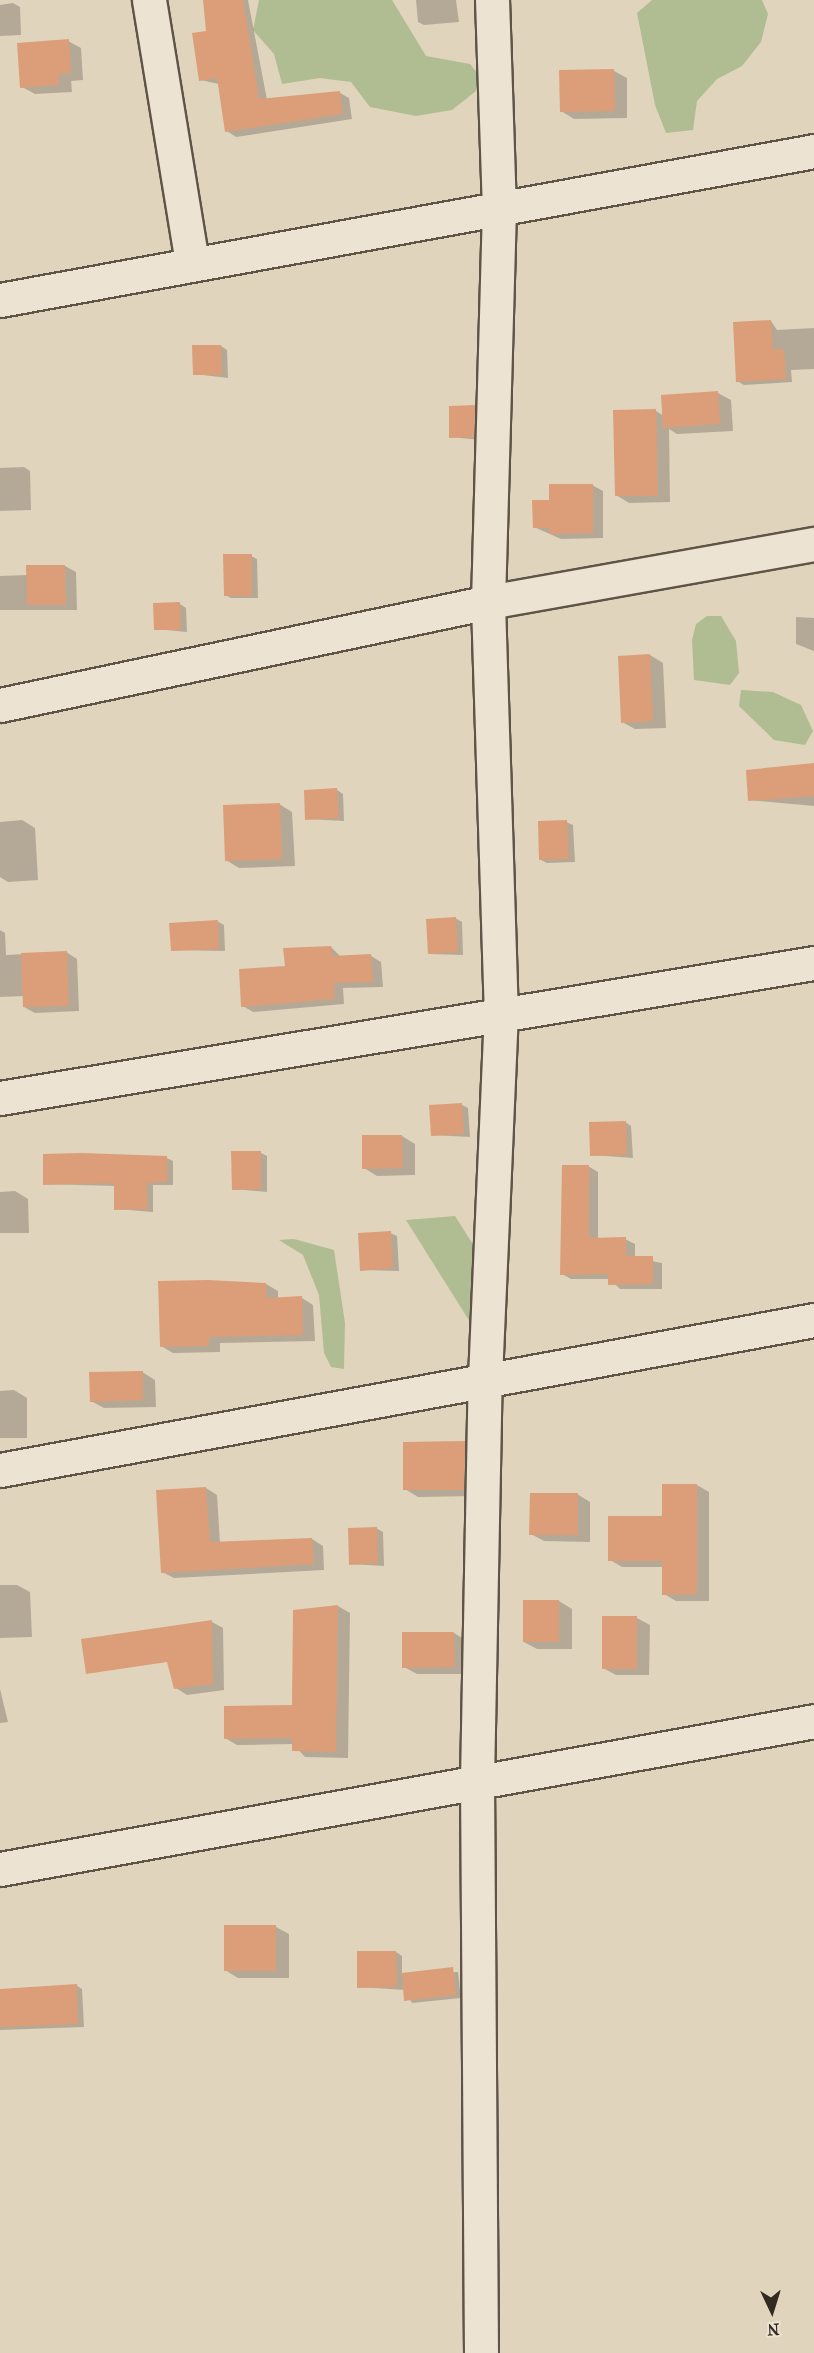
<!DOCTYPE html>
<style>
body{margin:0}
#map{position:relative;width:814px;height:2353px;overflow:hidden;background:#e1d4bc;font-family:"IM FELL French Canon",serif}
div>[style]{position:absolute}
.green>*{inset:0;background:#b0bd93}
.shadow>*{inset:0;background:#0003}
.building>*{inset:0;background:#db9e79}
.roads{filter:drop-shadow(2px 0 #5e5447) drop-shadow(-2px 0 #5e5447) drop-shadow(0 2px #5e5447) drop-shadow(0 -2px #5e5447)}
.minor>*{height:33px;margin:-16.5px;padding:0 16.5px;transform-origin:16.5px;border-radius:16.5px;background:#ece3d3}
span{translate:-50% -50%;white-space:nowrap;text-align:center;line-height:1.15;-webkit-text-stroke:5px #ece3d3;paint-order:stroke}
.north{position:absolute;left:742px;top:2281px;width:60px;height:60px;-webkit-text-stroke:4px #ece3d3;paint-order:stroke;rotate:176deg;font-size:16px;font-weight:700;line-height:24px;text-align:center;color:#322920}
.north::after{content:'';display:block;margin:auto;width:21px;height:27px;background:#322920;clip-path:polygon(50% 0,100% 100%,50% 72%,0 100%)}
</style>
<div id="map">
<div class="green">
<div style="clip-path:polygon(259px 0,392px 0,426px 56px,470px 64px,479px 75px,476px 91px,452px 110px,416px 116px,370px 107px,351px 82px,320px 78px,282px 84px,274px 54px,253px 30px)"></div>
<div style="clip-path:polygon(652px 0,762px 0,768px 14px,761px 42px,742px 66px,717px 79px,697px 101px,693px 130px,666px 133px,655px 105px,637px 13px)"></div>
<div style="clip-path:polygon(707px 616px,721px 616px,736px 641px,739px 673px,730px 685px,694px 680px,692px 640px,696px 624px)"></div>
<div style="clip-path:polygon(741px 690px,773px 692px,801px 705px,813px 731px,805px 745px,774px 740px,739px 706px)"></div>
<div style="clip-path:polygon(455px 1216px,488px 1268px,470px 1322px,406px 1220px)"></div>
<div style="clip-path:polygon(294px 1239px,334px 1250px,345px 1323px,344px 1369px,331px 1367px,324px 1353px,319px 1295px,303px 1255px,279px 1240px)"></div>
</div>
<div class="shadow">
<div style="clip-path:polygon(205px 0,248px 0,267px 100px,340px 93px,349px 98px,352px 119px,236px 137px,227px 131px,219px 84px,200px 80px,207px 32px)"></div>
<div style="clip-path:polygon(416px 0,456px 0,459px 22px,424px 25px,418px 22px)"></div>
<div style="clip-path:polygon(13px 3px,20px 7px,21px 35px,0 36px,0 5px)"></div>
<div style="clip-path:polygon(68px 41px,81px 48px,83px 80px,71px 81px,72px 92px,35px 94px,22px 87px)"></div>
<div style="clip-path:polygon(614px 71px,627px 78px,627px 118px,574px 119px,561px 111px)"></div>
<div style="clip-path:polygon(771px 321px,777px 330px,814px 328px,814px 369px,791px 370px,792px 382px,744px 385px,737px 381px)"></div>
<div style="clip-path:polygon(221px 346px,227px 350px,228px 378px,194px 374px)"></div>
<div style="clip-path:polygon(718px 393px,731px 400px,733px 431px,677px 434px,669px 429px,670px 502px,629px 503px,616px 495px,656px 411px,664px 416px)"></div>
<div style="clip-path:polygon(474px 407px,481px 410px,480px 440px,451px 437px)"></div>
<div style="clip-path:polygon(24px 467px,30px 471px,31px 510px,0 511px,0 468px)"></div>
<div style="clip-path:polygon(592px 485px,603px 491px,603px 538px,561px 539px,534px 527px,550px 502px)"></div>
<div style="clip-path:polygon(251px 556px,257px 559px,258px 598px,231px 598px,225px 595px)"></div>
<div style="clip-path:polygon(28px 566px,65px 566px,76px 572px,77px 610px,0 610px,0 576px,28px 575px)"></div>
<div style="clip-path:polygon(180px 604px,186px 608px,187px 632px,155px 629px)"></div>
<div style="clip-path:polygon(796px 617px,814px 618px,814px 651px,796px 644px)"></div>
<div style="clip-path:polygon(650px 655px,663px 663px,666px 728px,635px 729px,622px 722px)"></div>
<div style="clip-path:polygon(814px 763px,814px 806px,749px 800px)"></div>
<div style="clip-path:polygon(337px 790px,343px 794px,344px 821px,306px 819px)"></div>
<div style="clip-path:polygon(279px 804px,292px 812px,295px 866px,239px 868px,226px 860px)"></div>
<div style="clip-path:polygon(22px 820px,35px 828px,38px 880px,8px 882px,0 877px,0 822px)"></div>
<div style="clip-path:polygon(566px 822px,573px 825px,575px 862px,547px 863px,541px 860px)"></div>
<div style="clip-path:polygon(455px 918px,462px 922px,463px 955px,429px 954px)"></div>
<div style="clip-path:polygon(217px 921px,224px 925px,225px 951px,172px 950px)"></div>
<div style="clip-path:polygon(0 930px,5px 933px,6px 955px,66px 952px,77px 959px,79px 1011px,35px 1013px,24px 1007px,24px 996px,0 997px)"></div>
<div style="clip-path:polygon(331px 947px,341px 957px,371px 956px,381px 962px,383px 987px,343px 988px,344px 1004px,253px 1012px,243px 1006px,286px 967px)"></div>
<div style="clip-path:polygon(462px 1105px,468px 1108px,470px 1137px,432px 1135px)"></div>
<div style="clip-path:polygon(625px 1122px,631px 1126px,633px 1158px,592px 1155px)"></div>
<div style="clip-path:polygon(402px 1136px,415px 1144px,415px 1175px,377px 1176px,364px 1168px)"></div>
<div style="clip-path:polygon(261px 1153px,267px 1156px,267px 1192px,233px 1189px)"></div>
<div style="clip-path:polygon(167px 1158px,173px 1161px,173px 1185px,153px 1185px,153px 1212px,116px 1209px,115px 1186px,45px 1184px)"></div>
<div style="clip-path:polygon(588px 1166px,598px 1172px,598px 1240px,625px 1239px,635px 1244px,635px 1258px,662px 1263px,662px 1289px,620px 1289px,610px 1279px,571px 1279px,562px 1274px)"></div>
<div style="clip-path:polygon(15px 1191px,28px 1199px,29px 1233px,0 1233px,0 1192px)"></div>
<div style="clip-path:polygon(390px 1233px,397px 1236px,399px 1271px,362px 1270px)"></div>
<div style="clip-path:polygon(266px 1284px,278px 1291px,278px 1299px,302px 1298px,313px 1305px,315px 1341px,220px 1343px,220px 1352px,173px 1353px,161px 1346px)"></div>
<div style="clip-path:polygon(142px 1372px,155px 1380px,156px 1407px,104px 1408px,91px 1401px)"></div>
<div style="clip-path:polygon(14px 1390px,27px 1398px,27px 1438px,0 1438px,0 1391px)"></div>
<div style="clip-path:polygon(465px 1443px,478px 1450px,477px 1496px,418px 1497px,405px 1489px)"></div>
<div style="clip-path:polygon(697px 1485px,709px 1492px,709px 1601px,676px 1601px,664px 1594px,664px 1567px,622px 1567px,610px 1560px)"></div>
<div style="clip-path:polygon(206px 1488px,217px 1495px,220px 1543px,312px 1539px,323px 1546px,324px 1570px,174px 1578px,162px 1572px)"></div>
<div style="clip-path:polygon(577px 1494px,590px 1502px,590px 1542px,544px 1541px,531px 1534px)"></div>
<div style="clip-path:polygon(376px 1528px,383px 1532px,384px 1566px,350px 1564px)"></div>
<div style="clip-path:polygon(0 1585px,17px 1585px,30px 1592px,32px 1637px,0 1638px)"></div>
<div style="clip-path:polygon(559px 1601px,572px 1609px,572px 1649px,537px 1649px,524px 1642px)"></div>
<div style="clip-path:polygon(338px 1606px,350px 1613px,348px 1758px,305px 1757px,293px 1744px,237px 1745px,225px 1738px,294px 1707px)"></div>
<div style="clip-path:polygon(637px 1618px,650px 1625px,649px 1675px,616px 1675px,603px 1668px)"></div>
<div style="clip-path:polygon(212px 1622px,223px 1628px,224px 1690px,187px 1695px,176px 1688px)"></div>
<div style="clip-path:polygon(454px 1633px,467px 1641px,468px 1674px,417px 1674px,404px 1667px,404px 1634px)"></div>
<div style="clip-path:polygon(0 1689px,8px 1722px,0 1723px)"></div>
<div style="clip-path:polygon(276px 1927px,289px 1934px,289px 1978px,238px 1978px,225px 1970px)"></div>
<div style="clip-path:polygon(396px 1952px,402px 1956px,402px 1974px,458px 1972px,461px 1998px,412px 2003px,405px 1990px,359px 1987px)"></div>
<div style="clip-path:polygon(76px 1985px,82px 1989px,84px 2027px,0 2030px,0 1991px)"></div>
</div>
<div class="building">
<div style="clip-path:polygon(203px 0,243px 0,259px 99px,340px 91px,343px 114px,225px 132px,217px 78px,199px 81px,192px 33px,206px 31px)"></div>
<div style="clip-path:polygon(69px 39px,71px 73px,59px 74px,59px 85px,20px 88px,17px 43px)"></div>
<div style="clip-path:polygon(614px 69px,615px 111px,560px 112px,559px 70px)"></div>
<div style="clip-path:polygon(771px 320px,773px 350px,784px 349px,786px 379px,736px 382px,733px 322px)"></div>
<div style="clip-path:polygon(192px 345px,221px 345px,222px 375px,193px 375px)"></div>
<div style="clip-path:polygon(718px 391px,720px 424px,663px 428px,661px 395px)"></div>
<div style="clip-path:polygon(475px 405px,474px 437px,449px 438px,449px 406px)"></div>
<div style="clip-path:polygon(656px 409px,658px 496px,615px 496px,613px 410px)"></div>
<div style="clip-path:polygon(549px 484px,593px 484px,593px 533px,549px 534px,549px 528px,533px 528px,532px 500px,549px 500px)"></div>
<div style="clip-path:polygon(223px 554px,252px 554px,252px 596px,224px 596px)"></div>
<div style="clip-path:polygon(26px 565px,65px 565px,66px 605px,27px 605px)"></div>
<div style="clip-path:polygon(180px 602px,181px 630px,154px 630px,153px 603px)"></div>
<div style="clip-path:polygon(650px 654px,653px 721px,621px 723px,618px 656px)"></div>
<div style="clip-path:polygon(814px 763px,814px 796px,748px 801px,746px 770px)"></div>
<div style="clip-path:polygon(337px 788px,339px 818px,305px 820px,304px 790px)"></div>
<div style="clip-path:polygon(280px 803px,282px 859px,225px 861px,223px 805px)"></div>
<div style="clip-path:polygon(567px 820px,569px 859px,539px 860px,538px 821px)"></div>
<div style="clip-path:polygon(456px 917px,458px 952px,428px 954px,426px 919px)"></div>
<div style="clip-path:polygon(218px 920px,219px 949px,171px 951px,169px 923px)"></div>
<div style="clip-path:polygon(331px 946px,332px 956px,371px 954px,373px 982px,334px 983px,335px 999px,241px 1007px,239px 969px,285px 966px,283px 948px)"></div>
<div style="clip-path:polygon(67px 951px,69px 1006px,23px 1007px,21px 953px)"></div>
<div style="clip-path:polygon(462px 1103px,464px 1134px,431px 1136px,429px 1105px)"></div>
<div style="clip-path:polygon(626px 1121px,627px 1155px,590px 1156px,589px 1122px)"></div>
<div style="clip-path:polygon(362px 1135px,402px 1135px,403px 1168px,362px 1169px)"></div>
<div style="clip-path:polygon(231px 1151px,261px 1151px,261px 1189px,232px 1190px)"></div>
<div style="clip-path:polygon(82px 1153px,167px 1156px,167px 1182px,147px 1183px,148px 1209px,114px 1210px,114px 1183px,43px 1185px,43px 1154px)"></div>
<div style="clip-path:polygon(562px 1165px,589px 1165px,589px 1238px,626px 1237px,626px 1256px,653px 1256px,653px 1284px,608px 1285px,608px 1274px,560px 1275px)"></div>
<div style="clip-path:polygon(391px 1231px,393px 1268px,360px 1271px,358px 1233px)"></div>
<div style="clip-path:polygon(208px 1280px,266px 1283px,267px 1298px,302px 1296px,303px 1335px,209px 1337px,209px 1346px,160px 1347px,158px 1281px)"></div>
<div style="clip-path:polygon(143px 1371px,143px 1400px,90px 1402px,89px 1372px)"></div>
<div style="clip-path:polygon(465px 1441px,464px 1490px,403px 1490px,403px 1442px)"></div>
<div style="clip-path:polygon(662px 1484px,697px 1484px,697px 1594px,662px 1595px,662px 1561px,608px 1561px,608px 1516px,662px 1516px)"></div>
<div style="clip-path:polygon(206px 1487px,210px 1542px,312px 1538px,314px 1564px,161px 1573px,156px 1490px)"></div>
<div style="clip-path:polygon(530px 1493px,578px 1493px,578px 1535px,529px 1535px)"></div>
<div style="clip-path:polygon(377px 1527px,378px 1563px,349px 1565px,348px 1528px)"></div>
<div style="clip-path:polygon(523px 1600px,559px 1600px,559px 1642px,523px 1642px)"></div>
<div style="clip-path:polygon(338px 1605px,336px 1752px,292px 1751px,292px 1738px,224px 1739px,224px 1706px,292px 1705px,293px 1610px)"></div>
<div style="clip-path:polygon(602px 1616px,637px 1616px,637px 1669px,602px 1669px)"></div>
<div style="clip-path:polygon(212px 1620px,213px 1684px,174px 1689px,167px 1662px,86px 1674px,81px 1639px)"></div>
<div style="clip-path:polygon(402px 1632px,454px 1632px,455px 1667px,402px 1668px)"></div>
<div style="clip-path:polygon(224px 1925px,276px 1925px,276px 1971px,224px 1971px)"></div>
<div style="clip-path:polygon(357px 1951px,396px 1951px,397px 1987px,357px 1988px)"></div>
<div style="clip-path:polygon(453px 1967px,456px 1995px,404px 2001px,402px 1973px)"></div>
<div style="clip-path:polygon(77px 1984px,78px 2024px,0 2027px,0 1989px)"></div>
</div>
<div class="roads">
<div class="minor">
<div style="left:149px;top:0;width:267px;rotate:80.7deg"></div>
<div style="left:0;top:300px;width:828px;rotate:-10.37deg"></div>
<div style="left:0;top:705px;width:499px;rotate:-11.9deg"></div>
<div style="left:488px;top:602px;width:392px;rotate:-88.4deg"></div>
<div style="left:499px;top:210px;width:210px;rotate:-91.9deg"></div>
<div style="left:0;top:1098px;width:825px;rotate:-9.42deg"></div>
<div style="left:0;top:1470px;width:828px;rotate:-10.44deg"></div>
<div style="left:0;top:1869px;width:827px;rotate:-10.3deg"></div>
<div style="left:481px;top:2353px;width:572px;rotate:-90.4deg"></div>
<div style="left:477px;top:1781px;width:403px;rotate:-88.9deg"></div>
<div style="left:485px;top:1378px;width:361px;rotate:-87.5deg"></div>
<div style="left:501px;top:1017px;width:415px;rotate:-91.8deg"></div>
<div style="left:488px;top:602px;width:331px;rotate:-10.1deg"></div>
</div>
</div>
<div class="north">N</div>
</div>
